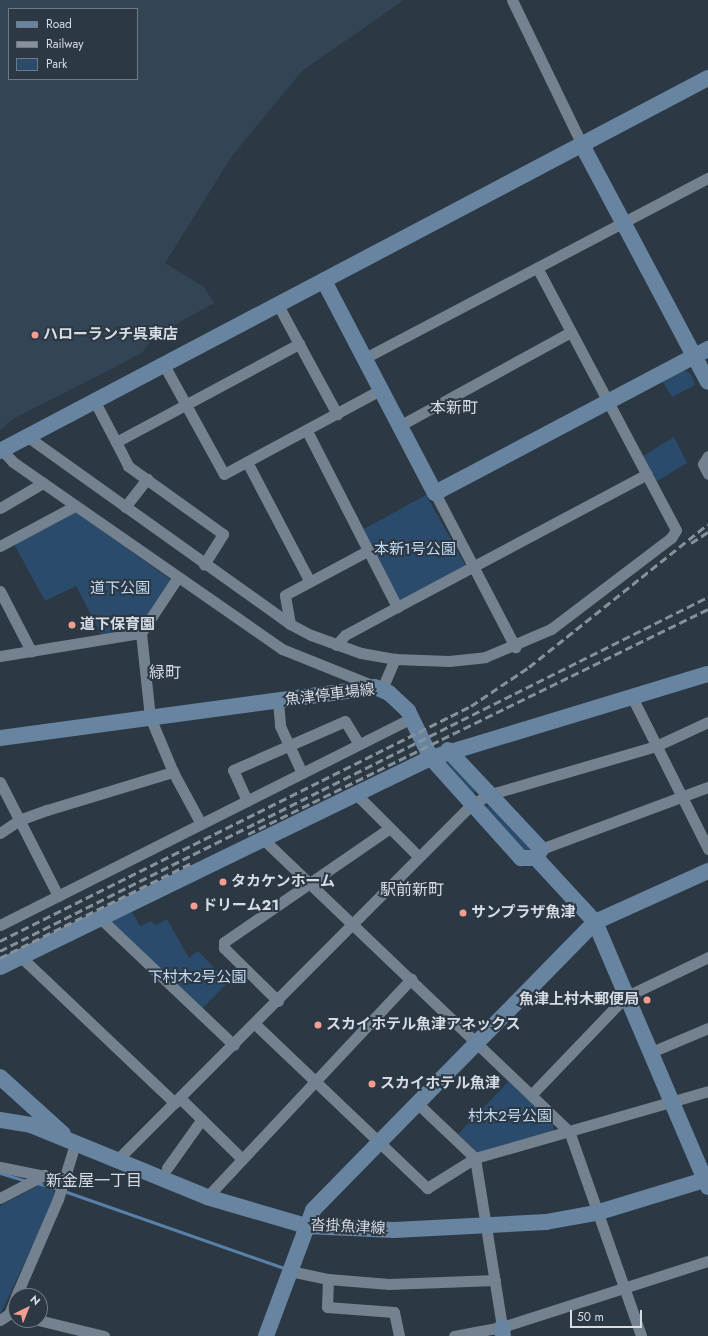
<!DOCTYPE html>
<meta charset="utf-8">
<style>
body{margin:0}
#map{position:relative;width:708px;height:1336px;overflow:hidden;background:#2c3844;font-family:Jost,"Noto Sans JP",sans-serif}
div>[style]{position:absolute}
.built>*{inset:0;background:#334454}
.green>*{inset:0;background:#2a4b6b}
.stream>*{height:3px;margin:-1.5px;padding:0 1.5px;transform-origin:1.5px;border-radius:1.5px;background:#5880a8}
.street>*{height:11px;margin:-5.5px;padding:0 5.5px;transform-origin:5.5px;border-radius:5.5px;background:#74818f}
.secondary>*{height:16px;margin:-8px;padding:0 8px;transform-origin:8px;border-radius:8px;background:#6784a1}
.rail>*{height:3px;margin-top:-1.5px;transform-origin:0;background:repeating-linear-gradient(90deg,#87919a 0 8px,transparent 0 12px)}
.dots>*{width:11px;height:11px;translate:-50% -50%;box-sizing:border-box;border:2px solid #2c3844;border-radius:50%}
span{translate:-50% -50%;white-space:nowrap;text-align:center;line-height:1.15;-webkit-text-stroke:4px #2c3844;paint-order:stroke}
.poi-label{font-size:15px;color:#d5dce4;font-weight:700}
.left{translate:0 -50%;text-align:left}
.right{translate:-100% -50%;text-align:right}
.park-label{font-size:15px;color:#c2daf2}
.street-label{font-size:15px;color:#d5dce4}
.neighbourhood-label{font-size:16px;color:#d5dce4}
.legend{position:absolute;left:8px;top:8px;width:130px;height:72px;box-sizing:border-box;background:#2c3844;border:1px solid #707a84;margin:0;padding:5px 7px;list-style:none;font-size:12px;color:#d5dce4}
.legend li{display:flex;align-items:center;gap:8px;height:20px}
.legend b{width:20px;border:1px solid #707a84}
.north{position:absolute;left:8px;top:1288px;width:40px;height:40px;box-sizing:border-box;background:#2c3844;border:1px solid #707a84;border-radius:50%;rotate:43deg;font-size:11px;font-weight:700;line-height:16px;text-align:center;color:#d5dce4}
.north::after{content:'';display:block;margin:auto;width:14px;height:18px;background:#f59d8e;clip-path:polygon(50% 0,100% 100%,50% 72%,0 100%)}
.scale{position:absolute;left:570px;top:1310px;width:72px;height:18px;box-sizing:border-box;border:2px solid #d5dce4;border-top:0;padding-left:5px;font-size:12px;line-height:14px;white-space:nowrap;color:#d5dce4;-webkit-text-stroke:3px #2c3844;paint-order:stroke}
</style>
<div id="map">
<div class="built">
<div style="clip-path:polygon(evenodd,0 0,404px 0,302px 71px,232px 156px,165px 263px,204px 287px,214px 303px,153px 337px,142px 353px,13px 419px,0 430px,0 0,9px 9px,137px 9px,137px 79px,9px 79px,9px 9px)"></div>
</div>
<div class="green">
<div style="clip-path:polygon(683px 370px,691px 374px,695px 385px,672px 397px,663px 382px)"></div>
<div style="clip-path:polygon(674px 437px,687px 463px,652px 484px,638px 459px)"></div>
<div style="clip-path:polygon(426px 495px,466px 566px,400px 600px,362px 530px)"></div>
<div style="clip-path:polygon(73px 510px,171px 580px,138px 630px,101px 634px,76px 586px,45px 601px,14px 544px)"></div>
<div style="clip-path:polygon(449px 759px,477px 789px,473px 795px,442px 763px)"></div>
<div style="clip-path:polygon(492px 804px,532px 848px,525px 853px,484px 808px)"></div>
<div style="clip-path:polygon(131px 910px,140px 926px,151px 921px,156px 925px,167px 919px,189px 958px,198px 951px,228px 982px,202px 1009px,110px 921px)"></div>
<div style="clip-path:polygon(509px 1081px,554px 1124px,553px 1132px,478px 1153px,458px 1134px)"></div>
<div style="clip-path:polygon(41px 1184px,54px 1189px,55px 1198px,0 1315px,0 1206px)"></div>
</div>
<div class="stream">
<div style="left:0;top:1173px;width:28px;rotate:17deg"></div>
<div style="left:37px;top:1183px;width:22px;rotate:16deg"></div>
<div style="left:64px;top:1191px;width:236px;rotate:19.3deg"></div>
</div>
<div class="street">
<div style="left:512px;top:0;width:161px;rotate:64.2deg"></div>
<div style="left:278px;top:305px;width:44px;rotate:61.7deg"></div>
<div style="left:363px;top:359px;width:390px;rotate:-27.7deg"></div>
<div style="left:164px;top:365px;width:124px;rotate:61.2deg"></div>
<div style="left:224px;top:474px;width:177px;rotate:-28.3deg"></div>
<div style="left:95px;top:402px;width:45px;rotate:62.3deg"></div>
<div style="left:116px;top:442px;width:208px;rotate:-28.2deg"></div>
<div style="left:299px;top:344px;width:80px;rotate:61.5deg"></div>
<div style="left:399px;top:426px;width:194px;rotate:-28.7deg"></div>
<div style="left:307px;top:431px;width:198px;rotate:62.9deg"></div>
<div style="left:28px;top:437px;width:322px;rotate:35.5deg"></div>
<div style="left:290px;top:624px;width:24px;rotate:28deg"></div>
<div style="left:311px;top:635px;width:53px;rotate:19.8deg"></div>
<div style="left:361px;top:653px;width:35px;rotate:10deg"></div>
<div style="left:395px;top:659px;width:54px;rotate:2.1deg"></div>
<div style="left:449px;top:661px;width:36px;rotate:-6deg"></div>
<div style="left:485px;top:657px;width:72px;rotate:-23deg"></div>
<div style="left:551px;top:629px;width:151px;rotate:-37.2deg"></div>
<div style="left:671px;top:538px;width:9px;rotate:-58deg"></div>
<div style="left:676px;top:530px;width:297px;rotate:-117.9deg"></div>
<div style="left:116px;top:442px;width:27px;rotate:63deg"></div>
<div style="left:128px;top:466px;width:117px;rotate:35.6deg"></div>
<div style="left:223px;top:534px;width:36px;rotate:122deg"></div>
<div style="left:2px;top:450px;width:16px;rotate:47deg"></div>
<div style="left:13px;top:462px;width:328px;rotate:34.8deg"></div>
<div style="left:282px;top:649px;width:99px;rotate:21.9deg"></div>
<div style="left:708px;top:456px;width:9px;rotate:122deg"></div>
<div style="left:703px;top:464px;width:11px;rotate:63deg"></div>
<div style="left:247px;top:462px;width:133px;rotate:62.3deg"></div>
<div style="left:435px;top:493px;width:174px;rotate:62.5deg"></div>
<div style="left:125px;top:507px;width:36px;rotate:-52deg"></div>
<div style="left:0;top:508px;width:50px;rotate:-30.2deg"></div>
<div style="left:0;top:546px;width:85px;rotate:-28.1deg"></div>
<div style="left:178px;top:577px;width:67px;rotate:123.5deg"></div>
<div style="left:141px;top:633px;width:84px;rotate:83.9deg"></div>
<div style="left:150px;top:717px;width:60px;rotate:67.3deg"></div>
<div style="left:173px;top:772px;width:59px;rotate:61.7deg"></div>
<div style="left:0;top:591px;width:68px;rotate:62.7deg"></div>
<div style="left:290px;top:624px;width:29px;rotate:-100deg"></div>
<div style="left:285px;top:595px;width:93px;rotate:-28.2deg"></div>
<div style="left:336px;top:645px;width:13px;rotate:-48deg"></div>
<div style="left:345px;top:635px;width:59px;rotate:-28.3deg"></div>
<div style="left:397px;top:607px;width:283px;rotate:-28deg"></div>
<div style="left:0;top:656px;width:143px;rotate:-9.3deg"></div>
<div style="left:382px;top:689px;width:33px;rotate:-67deg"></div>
<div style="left:632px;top:697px;width:170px;rotate:63.4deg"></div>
<div style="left:278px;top:701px;width:25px;rotate:85deg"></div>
<div style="left:280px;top:726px;width:52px;rotate:64.9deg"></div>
<div style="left:0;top:782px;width:128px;rotate:63deg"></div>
<div style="left:355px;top:793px;width:89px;rotate:45deg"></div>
<div style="left:247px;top:801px;width:34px;rotate:-114deg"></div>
<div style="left:233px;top:770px;width:122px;rotate:-23.6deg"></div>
<div style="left:345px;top:721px;width:27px;rotate:59deg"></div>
<div style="left:0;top:833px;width:23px;rotate:-34deg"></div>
<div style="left:19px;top:820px;width:30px;rotate:-20deg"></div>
<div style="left:47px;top:810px;width:132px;rotate:-16.8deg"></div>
<div style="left:263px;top:839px;width:423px;rotate:43.7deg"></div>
<div style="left:569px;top:1131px;width:217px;rotate:70.6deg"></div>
<div style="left:541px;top:849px;width:178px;rotate:-20.4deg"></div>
<div style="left:101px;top:919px;width:183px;rotate:43.5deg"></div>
<div style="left:0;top:925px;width:461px;rotate:-26.7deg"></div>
<div style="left:21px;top:957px;width:212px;rotate:43.5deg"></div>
<div style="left:278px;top:1001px;width:76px;rotate:-135.5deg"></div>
<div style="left:224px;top:948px;width:6px;rotate:-90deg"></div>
<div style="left:224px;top:942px;width:201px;rotate:-34.5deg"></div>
<div style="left:255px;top:1024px;width:238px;rotate:43.6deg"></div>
<div style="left:427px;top:1188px;width:57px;rotate:-32deg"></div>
<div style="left:475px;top:1158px;width:242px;rotate:-16deg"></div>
<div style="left:649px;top:1053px;width:64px;rotate:-23deg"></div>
<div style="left:533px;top:1093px;width:133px;rotate:-46.2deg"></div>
<div style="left:625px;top:997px;width:92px;rotate:-25.7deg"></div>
<div style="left:180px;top:1098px;width:87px;rotate:44.5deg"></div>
<div style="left:417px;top:1103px;width:80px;rotate:43.5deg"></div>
<div style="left:475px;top:1158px;width:171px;rotate:80.9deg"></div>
<div style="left:116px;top:1161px;width:504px;rotate:-45.08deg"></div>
<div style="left:472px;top:804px;width:21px;rotate:-28deg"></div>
<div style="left:491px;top:794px;width:172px;rotate:-16.2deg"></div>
<div style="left:656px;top:746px;width:57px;rotate:-24.8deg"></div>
<div style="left:0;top:1167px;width:65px;rotate:11.5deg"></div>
<div style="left:167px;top:1168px;width:60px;rotate:-54.5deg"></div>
<div style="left:207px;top:1197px;width:299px;rotate:-46.9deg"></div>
<div style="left:0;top:1198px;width:50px;rotate:-27.6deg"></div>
<div style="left:290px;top:1271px;width:39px;rotate:12deg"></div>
<div style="left:328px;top:1279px;width:61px;rotate:4.7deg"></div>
<div style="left:389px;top:1284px;width:106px;rotate:-2.2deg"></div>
<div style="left:328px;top:1279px;width:28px;rotate:92deg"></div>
<div style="left:327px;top:1307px;width:67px;rotate:4.3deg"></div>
<div style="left:394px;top:1312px;width:25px;rotate:78deg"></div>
<div style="left:16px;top:1296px;width:106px;rotate:-66.6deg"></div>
<div style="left:58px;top:1199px;width:58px;rotate:-72.8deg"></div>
<div style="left:0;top:1320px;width:11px;rotate:-34deg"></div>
<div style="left:9px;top:1314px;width:18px;rotate:-68deg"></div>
<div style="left:38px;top:1320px;width:68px;rotate:13.6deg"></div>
<div style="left:454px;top:1336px;width:49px;rotate:-10.6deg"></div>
<div style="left:502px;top:1327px;width:216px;rotate:-17.8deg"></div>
</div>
<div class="secondary">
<div style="left:582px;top:145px;width:268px;rotate:62deg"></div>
<div style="left:324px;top:281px;width:239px;rotate:62.4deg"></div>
<div style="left:435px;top:493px;width:309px;rotate:-27.8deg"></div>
<div style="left:0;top:451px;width:800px;rotate:-27.78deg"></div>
<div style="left:0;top:738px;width:378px;rotate:-7.7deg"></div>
<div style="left:375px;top:687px;width:15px;rotate:23deg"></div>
<div style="left:389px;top:693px;width:26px;rotate:43deg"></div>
<div style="left:408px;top:711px;width:52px;rotate:63.9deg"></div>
<div style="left:431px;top:758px;width:289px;rotate:-16.9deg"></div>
<div style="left:448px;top:750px;width:136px;rotate:46.8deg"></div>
<div style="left:541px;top:849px;width:10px;rotate:119deg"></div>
<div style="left:0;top:967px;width:479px;rotate:-25.9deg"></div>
<div style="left:431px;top:758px;width:135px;rotate:48deg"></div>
<div style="left:521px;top:858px;width:15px"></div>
<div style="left:536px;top:858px;width:87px;rotate:47.3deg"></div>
<div style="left:595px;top:922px;width:288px;rotate:66.9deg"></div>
<div style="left:0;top:1077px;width:85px;rotate:42.1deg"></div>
<div style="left:0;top:1120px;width:31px;rotate:9deg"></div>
<div style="left:31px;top:1125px;width:190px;rotate:22.2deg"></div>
<div style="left:207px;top:1197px;width:103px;rotate:16.3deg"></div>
<div style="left:306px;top:1226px;width:88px;rotate:2.6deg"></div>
<div style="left:394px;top:1230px;width:152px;rotate:-3deg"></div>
<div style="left:546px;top:1222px;width:51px;rotate:-10.2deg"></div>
<div style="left:596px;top:1213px;width:117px;rotate:-16.9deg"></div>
<div style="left:502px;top:1327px;width:9px;rotate:84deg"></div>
<div style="left:266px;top:1336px;width:134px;rotate:-69.5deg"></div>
<div style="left:313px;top:1210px;width:403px;rotate:-45.6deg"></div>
<div style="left:595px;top:922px;width:124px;rotate:-24.3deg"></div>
</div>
<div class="rail">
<div style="left:691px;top:543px;width:20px;rotate:-33deg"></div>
<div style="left:248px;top:834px;width:512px;rotate:-26.06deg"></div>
<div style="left:0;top:941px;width:526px;rotate:-26.52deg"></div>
<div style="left:471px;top:706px;width:70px;rotate:-33.9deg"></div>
<div style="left:529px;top:667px;width:229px;rotate:-38.6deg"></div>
<div style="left:0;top:951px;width:792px;rotate:-26.57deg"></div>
<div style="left:0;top:958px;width:213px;rotate:-26.4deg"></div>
</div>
<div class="dots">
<div style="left:35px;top:335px;background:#f59d8e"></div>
<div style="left:72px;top:625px;background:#f59d8e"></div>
<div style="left:223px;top:882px;background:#f59d8e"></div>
<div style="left:194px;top:906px;background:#f59d8e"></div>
<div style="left:463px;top:913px;background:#f59d8e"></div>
<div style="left:647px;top:1000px;background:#f59d8e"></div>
<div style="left:318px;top:1025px;background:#f59d8e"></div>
<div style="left:372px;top:1084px;background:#f59d8e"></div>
</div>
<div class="poi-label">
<span class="left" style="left:43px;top:335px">ハローランチ呉東店</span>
<span class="left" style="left:80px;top:625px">道下保育園</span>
<span class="left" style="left:231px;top:882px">タカケンホーム</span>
<span class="left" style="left:202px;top:906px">ドリーム21</span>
<span class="left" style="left:471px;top:913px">サンプラザ魚津</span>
<span class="right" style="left:639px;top:1000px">魚津上村木郵便局</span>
<span class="left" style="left:326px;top:1025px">スカイホテル魚津アネックス</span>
<span class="left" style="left:380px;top:1084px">スカイホテル魚津</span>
</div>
<div class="park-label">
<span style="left:415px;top:550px">本新1号公園</span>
<span style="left:120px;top:589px">道下公園</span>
<span style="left:197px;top:978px">下村木2号公園</span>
<span style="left:510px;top:1117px">村木2号公園</span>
</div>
<div class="street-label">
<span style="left:330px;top:695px;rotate:-7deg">魚津停車場線</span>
<span style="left:348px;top:1227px;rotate:3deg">沓掛魚津線</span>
</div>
<div class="neighbourhood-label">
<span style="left:454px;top:408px">本新町</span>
<span style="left:165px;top:673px">緑町</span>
<span style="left:412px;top:890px">駅前新町</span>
<span style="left:94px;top:1181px">新金屋一丁目</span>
</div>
<ul class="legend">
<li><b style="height:5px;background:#6784a1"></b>Road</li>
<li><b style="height:5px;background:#87919a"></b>Railway</li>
<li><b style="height:11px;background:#2a4b6b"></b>Park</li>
</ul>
<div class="north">N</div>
<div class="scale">50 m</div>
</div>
